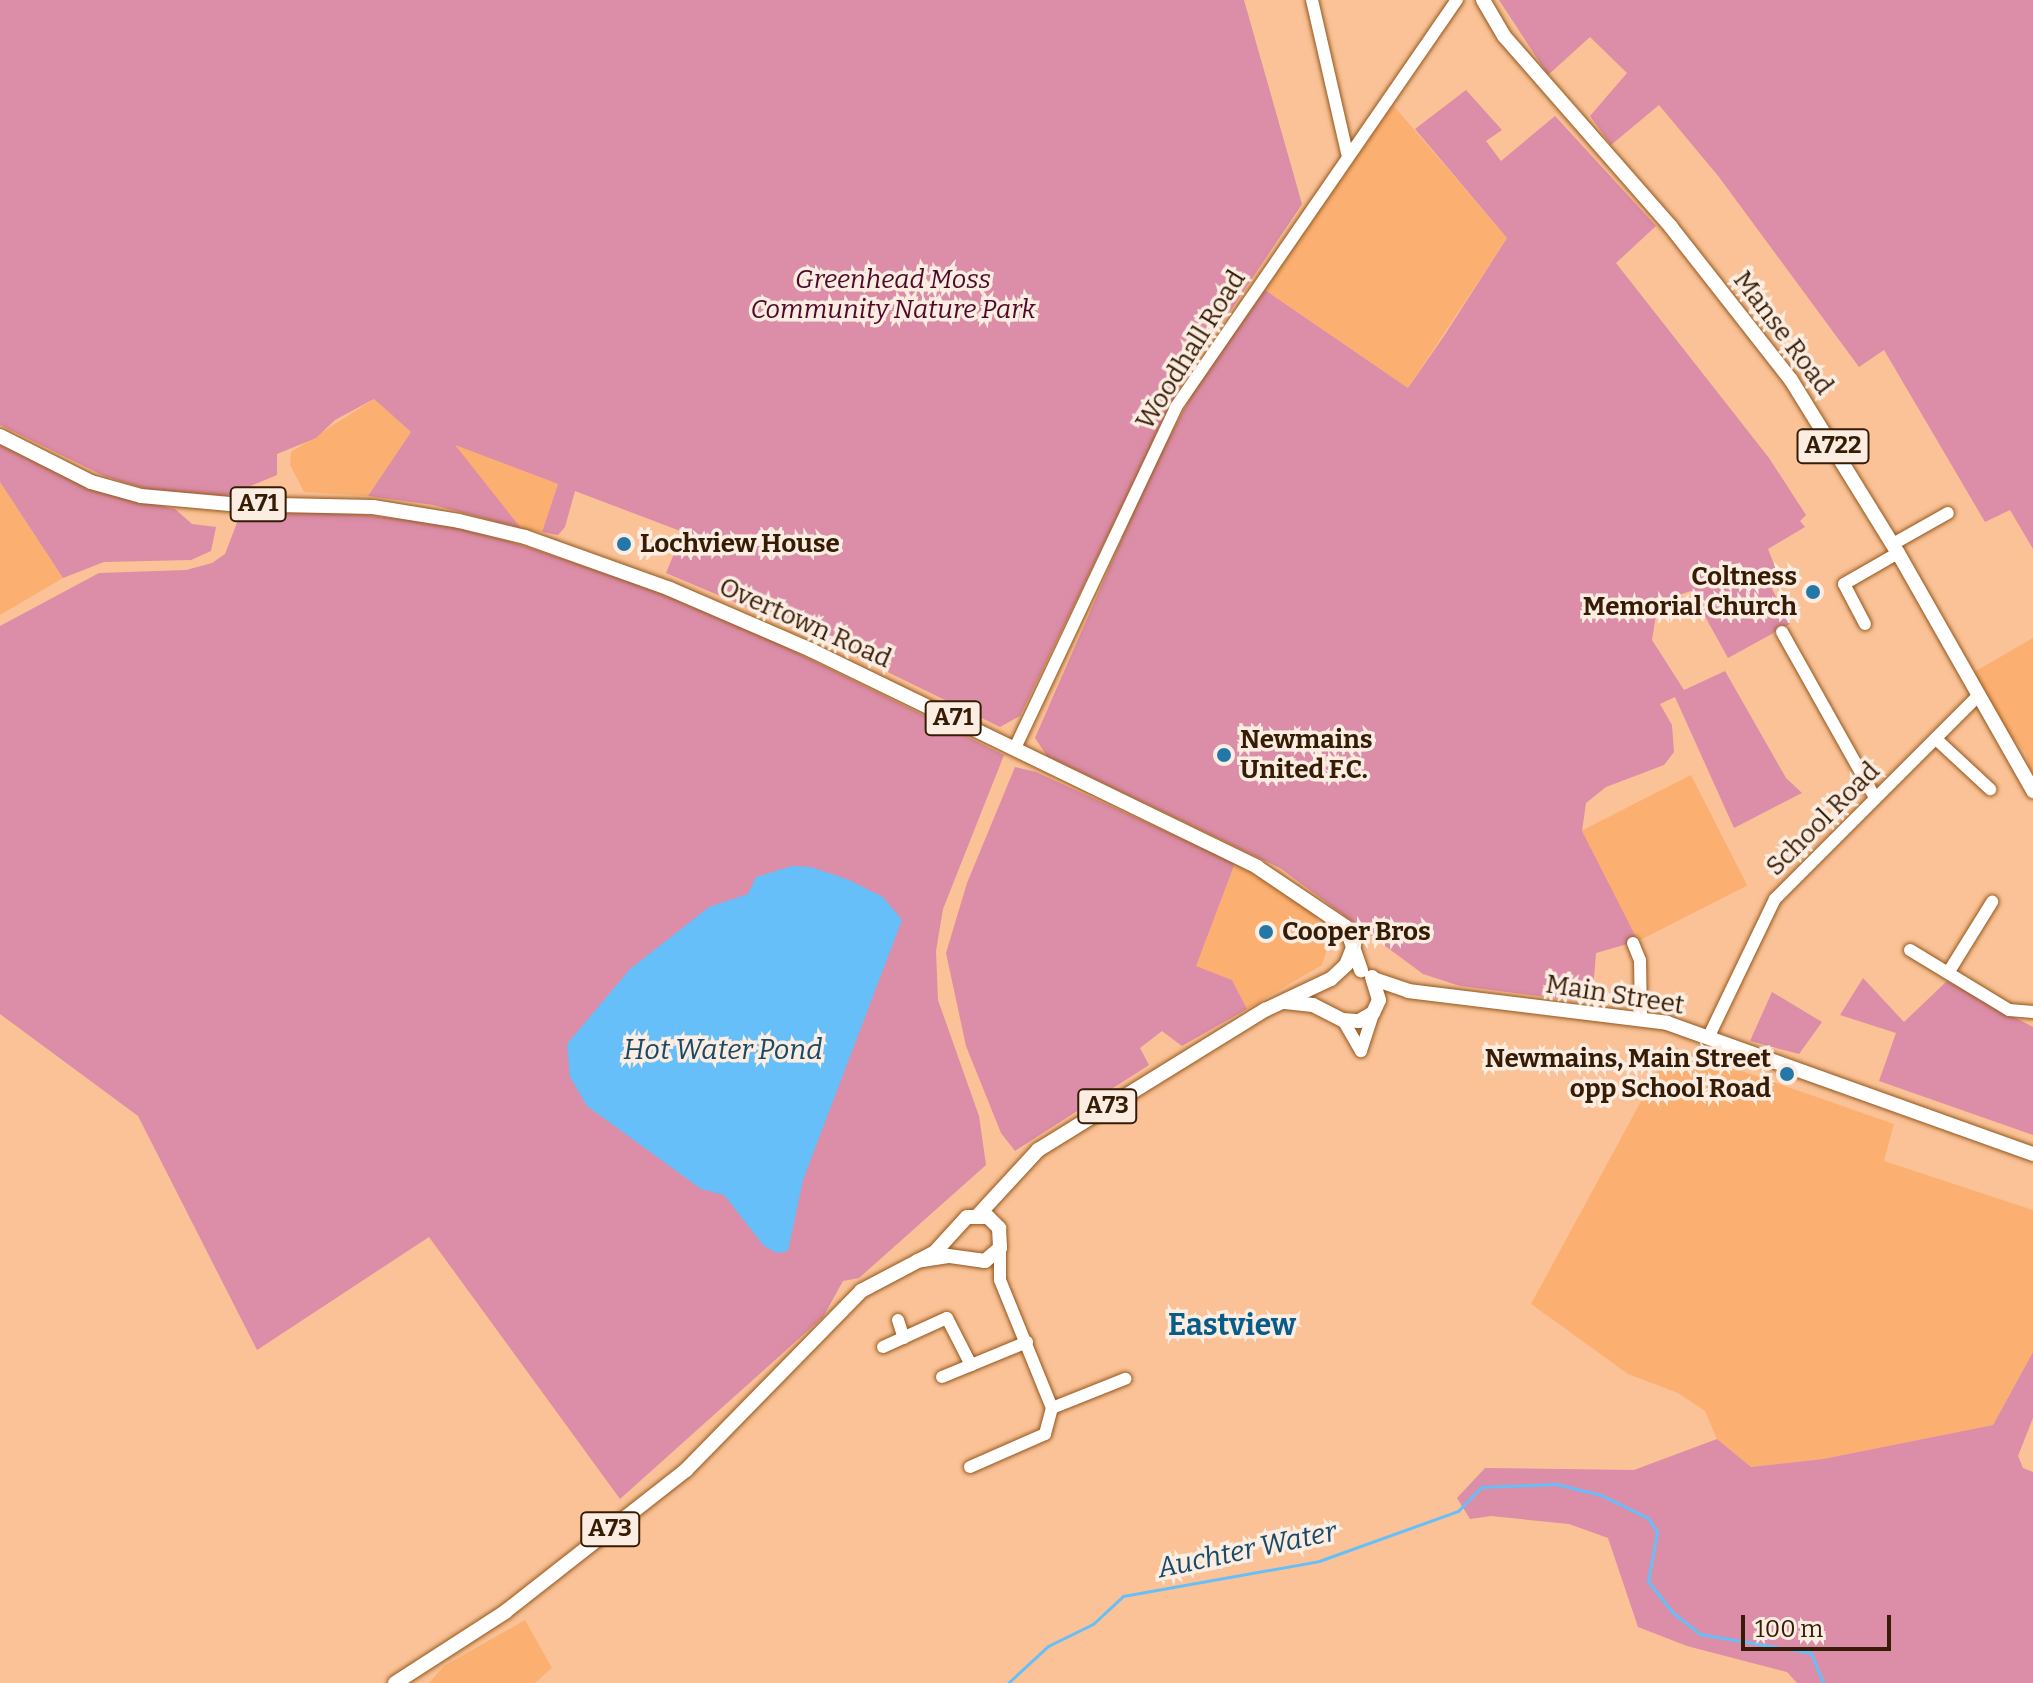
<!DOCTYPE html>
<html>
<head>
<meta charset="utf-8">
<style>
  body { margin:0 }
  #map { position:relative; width:2033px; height:1683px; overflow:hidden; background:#fac296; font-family:Bitter,serif }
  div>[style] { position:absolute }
  .built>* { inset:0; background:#fbb072; transform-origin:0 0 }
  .green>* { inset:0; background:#dc8da7 }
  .water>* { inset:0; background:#66bff9 }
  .stream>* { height:3px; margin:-1.5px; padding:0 1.5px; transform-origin:1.5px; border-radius:1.5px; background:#66bff9 }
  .roads { filter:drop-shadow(0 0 2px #94561b) drop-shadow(0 0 2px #94561b) }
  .minor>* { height:12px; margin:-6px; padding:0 6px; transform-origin:6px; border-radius:6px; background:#fff }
  .major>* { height:14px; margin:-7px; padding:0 7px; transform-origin:7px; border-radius:7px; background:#fff }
  .dots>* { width:22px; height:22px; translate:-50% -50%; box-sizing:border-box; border:4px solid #fbede2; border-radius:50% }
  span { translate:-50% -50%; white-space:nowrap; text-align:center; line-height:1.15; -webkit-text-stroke:7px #fbede2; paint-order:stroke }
  .shield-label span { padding:2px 6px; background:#fbede2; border:2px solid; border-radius:6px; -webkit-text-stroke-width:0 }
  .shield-label { font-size:24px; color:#361c05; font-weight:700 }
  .park-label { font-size:26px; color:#51072a; font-style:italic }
  .street-label { font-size:26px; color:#361c05 }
  .poi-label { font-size:26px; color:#361c05; font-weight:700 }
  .left { translate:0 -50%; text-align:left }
  .right { translate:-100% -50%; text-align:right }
  .water-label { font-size:28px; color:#184966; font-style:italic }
  .quarter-label { font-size:30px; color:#085d88; font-weight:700 }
  .scale { position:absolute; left:1741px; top:1615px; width:150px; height:36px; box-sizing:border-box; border:4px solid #361c05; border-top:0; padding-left:10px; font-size:24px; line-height:28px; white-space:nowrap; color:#361c05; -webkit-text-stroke:6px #fbede2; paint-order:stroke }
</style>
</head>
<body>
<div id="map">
  <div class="built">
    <div style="clip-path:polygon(1393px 105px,1507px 238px,1408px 388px,1265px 290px)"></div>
    <div style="clip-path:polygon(374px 399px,411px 432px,368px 496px,304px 492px,290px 465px,291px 452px)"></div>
    <div style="clip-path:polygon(453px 444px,558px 484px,542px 532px,521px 528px)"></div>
    <div style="clip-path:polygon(0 482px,63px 578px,0 615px)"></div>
    <div style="clip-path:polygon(2033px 638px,2033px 778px,2025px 752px,1996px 718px,1974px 672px)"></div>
    <div style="left:1691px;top:775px;width:124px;height:123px;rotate:63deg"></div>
    <div style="clip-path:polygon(1235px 863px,1312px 912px,1330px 939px,1322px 965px,1247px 1009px,1232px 980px,1195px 966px)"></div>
    <div style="clip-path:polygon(1671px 1046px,1894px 1124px,1884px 1161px,2033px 1210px,2033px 1352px,1993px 1425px,1823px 1459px,1751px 1467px,1717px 1439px,1705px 1411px,1678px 1393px,1628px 1374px,1531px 1304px)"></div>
    <div style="clip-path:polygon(525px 1620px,552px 1668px,535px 1683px,429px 1683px,444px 1666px)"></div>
  </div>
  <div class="green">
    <div style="clip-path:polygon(0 0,1244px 0,1302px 204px,1182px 383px,1020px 716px,1000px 727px,810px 634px,666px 573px,683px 532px,575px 491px,565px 527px,558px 535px,542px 532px,558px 484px,455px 445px,521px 528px,433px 505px,368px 496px,411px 432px,374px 399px,335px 420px,316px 438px,277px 454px,277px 475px,226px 496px,146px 489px,104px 476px,0 425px)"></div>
    <div style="clip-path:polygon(1499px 0,2033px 0,2033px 549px,2010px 510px,1985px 522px,1884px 350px,1859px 367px,1719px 177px,1659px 105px,1611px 145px,1590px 116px,1627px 73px,1590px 37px,1548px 75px)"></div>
    <div style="clip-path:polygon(1466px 90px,1502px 130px,1486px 141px,1501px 161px,1555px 116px,1656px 226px,1616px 263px,1769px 458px,1806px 515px,1800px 521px,1805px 527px,1768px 549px,1781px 582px,1772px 589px,1790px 624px,1728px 658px,1691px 591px,1658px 602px,1652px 640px,1684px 690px,1725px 671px,1786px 778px,1802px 793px,1734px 828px,1675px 697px,1660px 704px,1672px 725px,1674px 752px,1664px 765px,1606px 787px,1586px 803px,1582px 831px,1638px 941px,1596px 953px,1592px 1003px,1460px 986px,1423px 974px,1280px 868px,1047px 756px,1035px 738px,1151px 472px,1196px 387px,1265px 290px,1408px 388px,1444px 336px,1507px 238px,1415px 129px)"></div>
    <div style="clip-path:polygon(0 445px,91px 490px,175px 509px,192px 524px,216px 527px,211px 551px,191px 560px,104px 562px,63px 578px,0 482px)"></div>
    <div style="clip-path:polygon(334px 511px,440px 524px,512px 542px,641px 585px,773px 641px,1004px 755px,943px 909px,936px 951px,938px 1000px,979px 1116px,986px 1165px,859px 1278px,843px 1281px,823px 1317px,620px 1499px,429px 1237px,257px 1350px,138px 1116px,0 1014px,0 626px,99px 573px,186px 570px,212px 563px,225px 554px,240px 515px)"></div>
    <div style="clip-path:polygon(1015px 767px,1036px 772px,1235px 863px,1196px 966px,1232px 980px,1247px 1009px,1182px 1046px,1162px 1031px,1140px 1048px,1149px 1065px,1015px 1151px,1001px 1133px,966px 1046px,946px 953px,967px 883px)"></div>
    <div style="clip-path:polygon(1863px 978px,1904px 1022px,1947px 981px,2033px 1027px,2033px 1135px,1879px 1081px,1896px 1033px,1840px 1015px)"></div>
    <div style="clip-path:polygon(1772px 992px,1822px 1022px,1799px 1054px,1750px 1041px)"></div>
    <div style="clip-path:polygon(2033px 1352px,2033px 1418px,2018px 1456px,2023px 1468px,2033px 1472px,2033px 1683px,1797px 1683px,1787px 1672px,1687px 1646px,1638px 1627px,1608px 1538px,1569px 1524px,1491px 1516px,1470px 1519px,1457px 1498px,1485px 1468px,1634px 1470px,1717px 1439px,1751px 1467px,1823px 1459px,1993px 1425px)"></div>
  </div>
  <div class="water">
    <div style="clip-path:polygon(792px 866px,811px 867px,849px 880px,883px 897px,902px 920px,803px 1180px,788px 1251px,777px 1253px,764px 1246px,724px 1195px,701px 1189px,587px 1106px,570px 1077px,567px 1044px,630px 969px,709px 907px,748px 894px,756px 877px)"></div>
  </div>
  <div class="stream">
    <div style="left:1008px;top:1683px;width:54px;rotate:-42.8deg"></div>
    <div style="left:1048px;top:1646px;width:50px;rotate:-26.1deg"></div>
    <div style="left:1093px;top:1624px;width:41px;rotate:-43deg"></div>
    <div style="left:1123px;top:1596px;width:199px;rotate:-10.1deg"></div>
    <div style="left:1319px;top:1561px;width:148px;rotate:-19.8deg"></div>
    <div style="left:1458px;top:1511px;width:33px;rotate:-46deg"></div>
    <div style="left:1481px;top:1487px;width:75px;rotate:-2.3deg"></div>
    <div style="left:1556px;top:1484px;width:46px;rotate:13.7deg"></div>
    <div style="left:1601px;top:1495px;width:52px;rotate:26.1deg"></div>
    <div style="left:1648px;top:1518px;width:17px;rotate:57deg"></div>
    <div style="left:1657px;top:1532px;width:50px;rotate:100.4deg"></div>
    <div style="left:1648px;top:1581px;width:39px;rotate:52deg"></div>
    <div style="left:1672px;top:1612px;width:36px;rotate:38deg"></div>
    <div style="left:1700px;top:1634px;width:113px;rotate:9.7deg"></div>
    <div style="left:1811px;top:1653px;width:32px;rotate:68deg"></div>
  </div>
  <div class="roads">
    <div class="minor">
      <div style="left:1312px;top:0;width:157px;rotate:77.1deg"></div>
      <div style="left:1893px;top:544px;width:63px;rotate:-29.4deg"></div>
      <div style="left:1865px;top:624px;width:45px;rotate:-117.7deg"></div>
      <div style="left:1844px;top:584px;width:62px;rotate:-29.9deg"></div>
      <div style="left:1782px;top:632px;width:190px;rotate:60.7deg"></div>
      <div style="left:1936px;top:739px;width:74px;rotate:42.8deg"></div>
      <div style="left:1015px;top:748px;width:377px;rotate:-64.7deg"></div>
      <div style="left:1176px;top:407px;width:495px;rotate:-55.4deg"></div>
      <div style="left:1633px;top:943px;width:18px;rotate:68deg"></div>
      <div style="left:1640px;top:960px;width:58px;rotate:89deg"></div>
      <div style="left:1910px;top:950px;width:116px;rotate:31.2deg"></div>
      <div style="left:2009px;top:1010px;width:24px;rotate:5deg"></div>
      <div style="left:1948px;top:973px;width:84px;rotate:-58.2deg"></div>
      <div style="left:1343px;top:1020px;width:36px;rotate:60deg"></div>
      <div style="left:1708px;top:1038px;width:154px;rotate:-64.3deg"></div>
      <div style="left:1775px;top:899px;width:287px;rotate:-45deg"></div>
      <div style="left:1361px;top:1051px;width:40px;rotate:-72deg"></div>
      <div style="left:898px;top:1320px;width:19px;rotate:72deg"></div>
      <div style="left:883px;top:1347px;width:70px;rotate:-24.4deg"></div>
      <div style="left:947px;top:1318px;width:53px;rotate:62.9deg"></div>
      <div style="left:942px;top:1377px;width:92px;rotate:-22.4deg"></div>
      <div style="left:1052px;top:1408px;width:79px;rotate:-21.7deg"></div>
      <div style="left:970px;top:1467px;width:82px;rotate:-23.7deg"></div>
      <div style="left:1045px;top:1434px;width:27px;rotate:-75deg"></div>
      <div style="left:1052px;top:1408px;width:138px;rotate:-112.1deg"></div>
      <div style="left:1000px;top:1280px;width:32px;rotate:-90deg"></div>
    </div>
    <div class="major">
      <div style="left:1483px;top:0;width:42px;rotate:59.7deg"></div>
      <div style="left:1504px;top:36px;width:254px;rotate:48.8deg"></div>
      <div style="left:1671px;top:227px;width:194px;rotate:51.9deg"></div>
      <div style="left:1791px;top:380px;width:203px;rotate:58.3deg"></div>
      <div style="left:1898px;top:553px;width:274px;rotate:60.4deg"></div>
      <div style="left:0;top:436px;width:102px;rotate:26.8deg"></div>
      <div style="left:91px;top:482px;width:52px;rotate:15.6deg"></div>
      <div style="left:141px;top:496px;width:89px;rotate:5.1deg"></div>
      <div style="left:230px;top:504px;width:143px;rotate:1.2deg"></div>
      <div style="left:373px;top:507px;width:87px;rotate:9.2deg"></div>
      <div style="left:459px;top:521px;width:68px;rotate:13.6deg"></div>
      <div style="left:525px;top:537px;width:154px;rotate:19.7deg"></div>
      <div style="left:670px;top:589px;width:154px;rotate:23.4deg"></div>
      <div style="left:811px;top:650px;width:496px;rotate:25.9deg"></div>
      <div style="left:1257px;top:867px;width:107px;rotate:34deg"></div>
      <div style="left:1346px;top:927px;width:46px;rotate:70.8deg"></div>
      <div style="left:1374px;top:979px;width:36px;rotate:19deg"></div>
      <div style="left:1408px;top:991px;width:261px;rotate:7deg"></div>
      <div style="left:1667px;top:1023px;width:389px;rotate:19.7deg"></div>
      <div style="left:1285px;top:1002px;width:28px;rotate:6deg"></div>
      <div style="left:1313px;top:1005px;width:34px;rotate:27deg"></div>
      <div style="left:1343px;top:1020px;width:16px;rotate:4deg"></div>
      <div style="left:1359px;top:1021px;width:16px;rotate:-30deg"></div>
      <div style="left:1373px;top:1013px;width:14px;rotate:-65deg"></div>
      <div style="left:1379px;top:1000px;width:24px;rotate:-107deg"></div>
      <div style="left:979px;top:1214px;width:87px;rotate:-47.3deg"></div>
      <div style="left:1038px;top:1150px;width:267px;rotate:-31.7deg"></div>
      <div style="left:1265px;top:1010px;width:73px;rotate:-25.2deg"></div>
      <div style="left:1331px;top:979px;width:21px;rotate:-43deg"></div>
      <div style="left:1346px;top:965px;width:22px;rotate:-68deg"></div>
      <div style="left:395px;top:1683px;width:131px;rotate:-32.8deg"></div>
      <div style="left:505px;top:1612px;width:230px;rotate:-38.1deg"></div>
      <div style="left:686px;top:1470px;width:250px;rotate:-45.6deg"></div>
      <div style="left:861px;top:1291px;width:84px;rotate:-27.8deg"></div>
      <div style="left:935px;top:1252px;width:47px;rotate:-47.6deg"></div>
      <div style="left:967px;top:1217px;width:21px"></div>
      <div style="left:988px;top:1217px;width:16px;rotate:45deg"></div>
      <div style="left:999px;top:1228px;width:20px;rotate:87deg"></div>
      <div style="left:1000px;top:1248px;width:20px;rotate:139deg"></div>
      <div style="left:985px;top:1261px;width:37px;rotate:-172deg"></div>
      <div style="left:948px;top:1256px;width:31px;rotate:171deg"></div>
    </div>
  </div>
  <div class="dots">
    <div style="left:624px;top:544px;background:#2478a8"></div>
    <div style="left:1813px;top:592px;background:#2478a8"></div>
    <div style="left:1224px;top:755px;background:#2478a8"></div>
    <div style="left:1266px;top:932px;background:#2478a8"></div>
    <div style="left:1787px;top:1074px;background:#2478a8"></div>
  </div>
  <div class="shield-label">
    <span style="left:1833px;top:446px">A722</span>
    <span style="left:258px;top:504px">A71</span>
    <span style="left:953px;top:718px">A71</span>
    <span style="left:1107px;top:1106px">A73</span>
    <span style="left:610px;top:1529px">A73</span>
  </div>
  <div class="park-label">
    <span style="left:893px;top:295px">Greenhead Moss<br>Community Nature Park</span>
  </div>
  <div class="street-label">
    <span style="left:1783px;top:333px;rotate:53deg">Manse Road</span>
    <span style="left:1191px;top:350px;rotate:-58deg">Woodhall Road</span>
    <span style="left:805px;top:623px;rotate:24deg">Overtown Road</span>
    <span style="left:1823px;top:819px;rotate:-45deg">School Road</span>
    <span style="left:1615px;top:995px;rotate:9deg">Main Street</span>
  </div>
  <div class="poi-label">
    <span class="left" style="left:640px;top:544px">Lochview House</span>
    <span class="right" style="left:1797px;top:592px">Coltness<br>Memorial Church</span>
    <span class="left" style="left:1240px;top:755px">Newmains<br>United F.C.</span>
    <span class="left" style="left:1282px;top:932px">Cooper Bros</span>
    <span class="right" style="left:1771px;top:1074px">Newmains, Main Street<br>opp School Road</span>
  </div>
  <div class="water-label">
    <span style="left:723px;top:1050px">Hot Water Pond</span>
    <span style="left:1247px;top:1550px;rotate:-12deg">Auchter Water</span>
  </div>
  <div class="quarter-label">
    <span style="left:1232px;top:1325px">Eastview</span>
  </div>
  <div class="scale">100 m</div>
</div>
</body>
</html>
